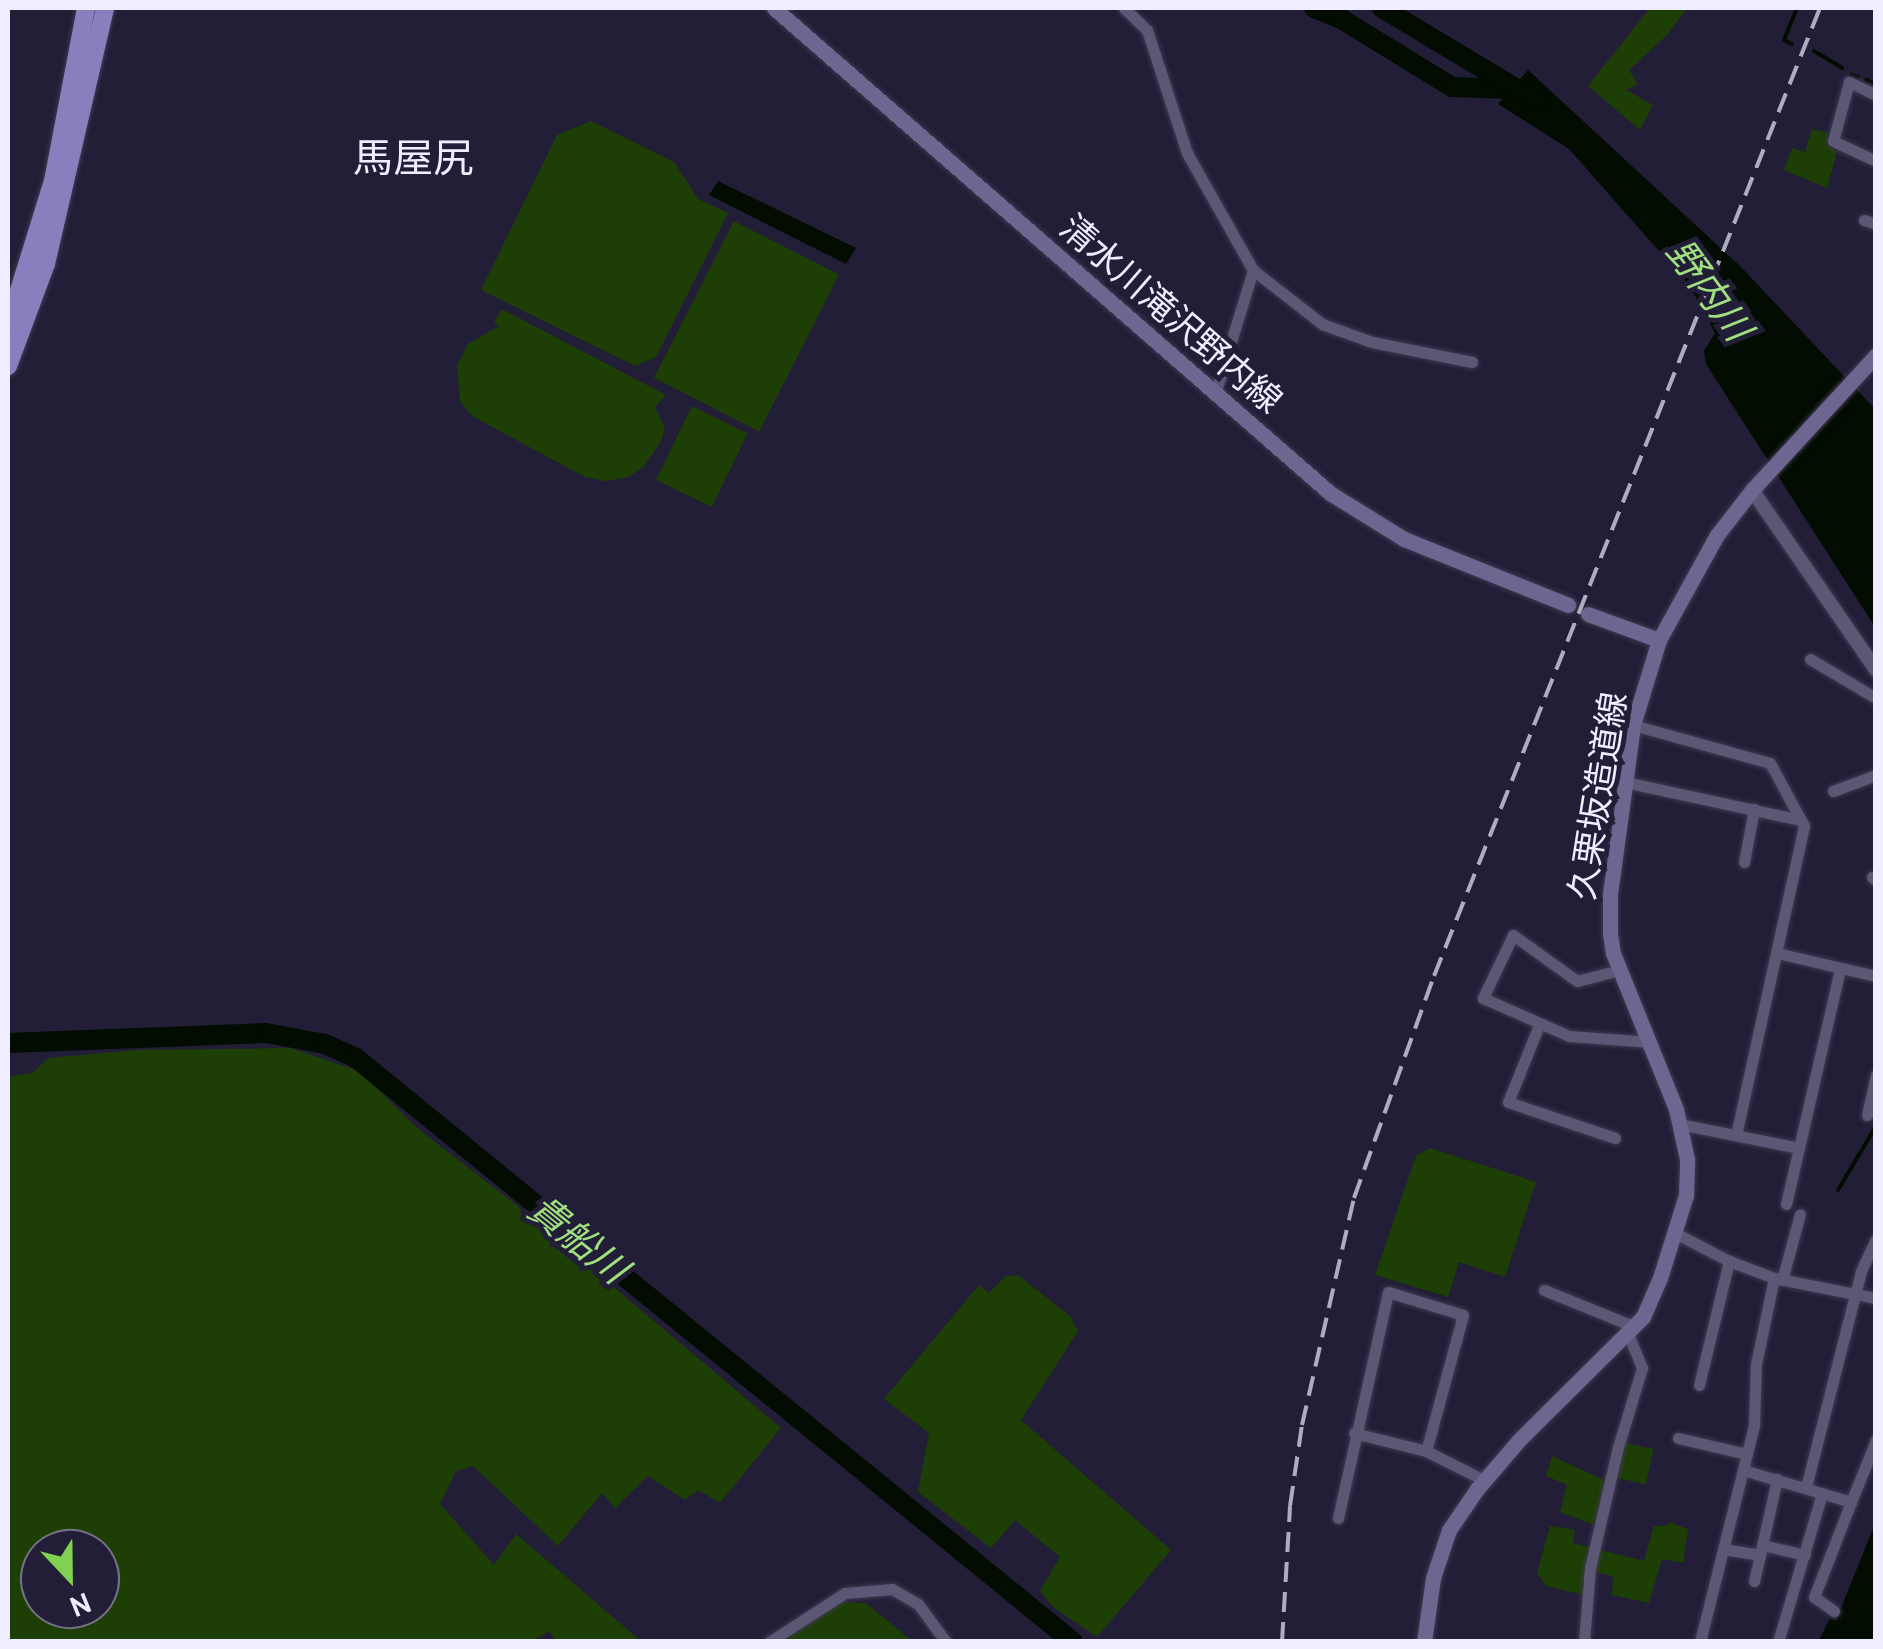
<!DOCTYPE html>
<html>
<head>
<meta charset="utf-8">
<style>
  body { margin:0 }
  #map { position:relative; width:1883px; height:1649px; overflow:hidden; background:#221e37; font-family:Cabin,"Noto Sans JP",sans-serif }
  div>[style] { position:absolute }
  .green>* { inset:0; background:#1d3e04; transform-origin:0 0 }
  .water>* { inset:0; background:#020c00 }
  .stream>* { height:4px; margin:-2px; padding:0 2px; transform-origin:2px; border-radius:2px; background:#020c00 }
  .river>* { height:20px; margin:-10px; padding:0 10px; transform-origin:10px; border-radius:10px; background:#020c00 }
  .roads { filter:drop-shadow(0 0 2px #3e3a50) drop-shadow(0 0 2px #3e3a50) }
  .minor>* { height:11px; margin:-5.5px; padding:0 5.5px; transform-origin:5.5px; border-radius:5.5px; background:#5b5774 }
  .tertiary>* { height:14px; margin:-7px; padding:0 7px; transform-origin:7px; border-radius:7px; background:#5b5774 }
  .secondary>* { height:15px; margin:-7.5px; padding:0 7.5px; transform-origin:7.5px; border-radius:7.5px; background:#6c6690 }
  .trunk>* { height:18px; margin:-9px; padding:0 9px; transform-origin:9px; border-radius:9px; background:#8a7fbe }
  .rail>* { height:4px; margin-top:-2px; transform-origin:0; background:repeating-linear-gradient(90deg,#aeacc0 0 20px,transparent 0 30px) }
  span { translate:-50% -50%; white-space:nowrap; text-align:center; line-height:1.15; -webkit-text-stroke:10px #221e37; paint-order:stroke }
  .street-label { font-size:35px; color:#efedff }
  .water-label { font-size:38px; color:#a0e07f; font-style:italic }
  .quarter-label { font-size:40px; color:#efedff }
  .frame { position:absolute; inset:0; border:10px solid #efedff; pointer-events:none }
  .north { position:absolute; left:20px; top:1529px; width:100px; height:100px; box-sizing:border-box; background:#221e37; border:2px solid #747187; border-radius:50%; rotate:158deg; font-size:28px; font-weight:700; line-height:40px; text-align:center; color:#efedff }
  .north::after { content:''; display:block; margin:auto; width:35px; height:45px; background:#80d051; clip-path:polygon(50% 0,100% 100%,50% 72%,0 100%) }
</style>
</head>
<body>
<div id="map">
  <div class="green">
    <div style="clip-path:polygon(1650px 8px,1687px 8px,1667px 35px,1629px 70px,1638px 84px,1626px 90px,1653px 105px,1640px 130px,1588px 86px)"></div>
    <div style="clip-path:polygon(591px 121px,674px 162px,698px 199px,728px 213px,656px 357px,635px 366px,481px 290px,557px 135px)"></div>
    <div style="clip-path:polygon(1812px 129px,1828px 133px,1826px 145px,1837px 151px,1827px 188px,1784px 170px,1792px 148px,1805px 152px)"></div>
    <div style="left:734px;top:221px;width:118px;height:176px;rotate:27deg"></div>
    <div style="clip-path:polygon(502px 309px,666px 395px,655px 407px,665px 428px,661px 441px,644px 466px,629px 477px,605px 481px,585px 477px,472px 416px,460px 402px,457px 365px,468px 344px,499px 326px,494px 322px)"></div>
    <div style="left:692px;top:406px;width:62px;height:82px;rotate:26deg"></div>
    <div style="clip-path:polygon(evenodd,290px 1048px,359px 1071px,417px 1128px,514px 1203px,781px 1428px,720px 1503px,698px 1490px,685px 1500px,648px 1476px,615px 1508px,602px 1493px,558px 1546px,473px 1466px,456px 1471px,440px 1504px,494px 1565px,516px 1534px,641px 1641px,555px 1641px,550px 1631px,531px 1642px,8px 1641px,8px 1077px,32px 1073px,49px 1058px,137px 1050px,290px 1048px,40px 1549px,100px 1549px,100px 1609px,40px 1609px,40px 1549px)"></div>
    <div style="clip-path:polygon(1430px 1148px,1536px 1182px,1505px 1277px,1459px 1262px,1448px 1297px,1375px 1275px,1416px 1156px)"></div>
    <div style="clip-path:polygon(1018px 1275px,1070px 1316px,1078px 1331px,1021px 1420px,1171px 1550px,1097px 1637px,1053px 1607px,1040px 1591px,1060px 1557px,1015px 1520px,991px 1548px,918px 1492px,929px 1433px,884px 1399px,979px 1285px,989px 1293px,1006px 1276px)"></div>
    <div style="left:1625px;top:1443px;width:29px;height:36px;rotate:12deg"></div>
    <div style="clip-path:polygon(1552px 1456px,1606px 1481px,1594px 1525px,1560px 1512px,1567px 1485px,1546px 1476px)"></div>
    <div style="clip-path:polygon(1668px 1522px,1688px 1529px,1683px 1563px,1662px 1559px,1649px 1603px,1612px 1595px,1613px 1576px,1587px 1571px,1584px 1595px,1546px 1586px,1537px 1573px,1550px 1526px,1575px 1530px,1573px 1543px,1644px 1561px,1654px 1526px,1668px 1526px)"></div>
    <div style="clip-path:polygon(842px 1602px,866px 1603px,912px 1641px,773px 1642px)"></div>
  </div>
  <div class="water">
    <div style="clip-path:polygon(1528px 70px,1740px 266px,1875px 409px,1875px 627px,1706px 364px,1704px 351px,1715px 333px,1689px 285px,1569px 149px,1498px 104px)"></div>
    <div style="clip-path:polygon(718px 181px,856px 248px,846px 264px,709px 195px)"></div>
    <div style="clip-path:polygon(1875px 1524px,1875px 1641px,1818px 1642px,1830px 1618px,1836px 1620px)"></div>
  </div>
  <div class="stream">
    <div style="left:1792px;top:44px;width:9px;rotate:-153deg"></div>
    <div style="left:1784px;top:40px;width:35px;rotate:-68deg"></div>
    <div style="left:1814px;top:51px;width:33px;rotate:31deg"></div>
    <div style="left:1851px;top:75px;width:7px;rotate:16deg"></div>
    <div style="left:1866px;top:80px;width:11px;rotate:22deg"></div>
    <div style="left:1838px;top:1190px;width:74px;rotate:-59.3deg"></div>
  </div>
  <div class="river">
    <div style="left:1314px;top:8px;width:31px;rotate:22deg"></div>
    <div style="left:1343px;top:20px;width:128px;rotate:31.6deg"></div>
    <div style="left:1452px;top:87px;width:58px;rotate:2deg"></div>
    <div style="left:1382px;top:8px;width:181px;rotate:31deg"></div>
    <div style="left:8px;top:1043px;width:258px;rotate:-2.2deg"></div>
    <div style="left:266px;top:1033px;width:60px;rotate:10.6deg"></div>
    <div style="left:325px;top:1044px;width:34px;rotate:24deg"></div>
    <div style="left:356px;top:1058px;width:925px;rotate:39.16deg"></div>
  </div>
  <div class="roads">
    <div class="minor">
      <div style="left:1124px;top:8px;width:32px;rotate:44deg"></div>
      <div style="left:1147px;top:30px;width:129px;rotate:72deg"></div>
      <div style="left:1187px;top:153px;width:134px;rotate:60.6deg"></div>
      <div style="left:1253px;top:270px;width:88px;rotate:38deg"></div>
      <div style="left:1322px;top:324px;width:53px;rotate:19.8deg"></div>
      <div style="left:1372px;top:342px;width:102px;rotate:11.3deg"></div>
      <div style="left:1876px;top:95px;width:30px;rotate:-154deg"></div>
      <div style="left:1849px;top:82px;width:61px;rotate:105.2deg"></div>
      <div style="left:1833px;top:141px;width:47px;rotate:24.9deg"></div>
      <div style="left:1864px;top:220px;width:13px;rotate:18deg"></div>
      <div style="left:1216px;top:391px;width:127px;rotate:-73deg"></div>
      <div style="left:1810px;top:659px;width:77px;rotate:30.6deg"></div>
      <div style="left:1633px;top:725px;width:142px;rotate:15.5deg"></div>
      <div style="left:1770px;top:763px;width:72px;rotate:61.6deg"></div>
      <div style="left:1804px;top:826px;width:315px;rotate:102.4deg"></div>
      <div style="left:1625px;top:782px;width:180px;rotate:12.2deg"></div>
      <div style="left:1833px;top:791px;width:46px;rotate:-20.4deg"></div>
      <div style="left:1744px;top:862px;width:54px;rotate:-79.3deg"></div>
      <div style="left:1872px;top:877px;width:5px;rotate:37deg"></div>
      <div style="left:1777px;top:953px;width:102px;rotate:13.1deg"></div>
      <div style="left:1620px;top:970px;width:44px;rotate:165.7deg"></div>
      <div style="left:1577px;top:981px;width:79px;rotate:-144.3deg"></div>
      <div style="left:1513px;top:935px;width:70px;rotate:115.5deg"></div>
      <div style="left:1483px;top:998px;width:94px;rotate:23.8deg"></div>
      <div style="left:1569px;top:1036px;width:82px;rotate:4.2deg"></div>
      <div style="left:1539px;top:1025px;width:83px;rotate:111.9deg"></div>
      <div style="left:1508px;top:1102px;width:113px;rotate:18.6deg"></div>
      <div style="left:1867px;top:1115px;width:41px;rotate:-77.3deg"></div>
      <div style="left:1679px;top:1124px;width:122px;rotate:11.3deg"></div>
      <div style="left:1799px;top:1148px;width:184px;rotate:-77.1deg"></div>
      <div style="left:1786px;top:1204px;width:57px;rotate:-76.9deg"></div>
      <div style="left:1675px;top:1233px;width:61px;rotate:27.4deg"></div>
      <div style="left:1729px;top:1261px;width:48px;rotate:20.7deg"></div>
      <div style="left:1774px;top:1278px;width:104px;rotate:11.1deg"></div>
      <div style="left:1782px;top:1280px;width:68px;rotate:-74.7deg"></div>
      <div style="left:1544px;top:1290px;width:98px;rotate:22.1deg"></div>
      <div style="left:1699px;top:1385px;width:128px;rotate:-76.4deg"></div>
      <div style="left:1354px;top:1433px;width:74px;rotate:14deg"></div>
      <div style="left:1426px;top:1451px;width:65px;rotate:26.6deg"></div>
      <div style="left:1678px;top:1438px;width:71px;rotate:13.1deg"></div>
      <div style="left:1743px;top:1470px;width:113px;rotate:16.5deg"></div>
      <div style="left:1851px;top:1502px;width:67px;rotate:-68deg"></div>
      <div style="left:1806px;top:1487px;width:223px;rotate:-75.7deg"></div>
      <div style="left:1861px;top:1271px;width:35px;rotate:-65deg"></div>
      <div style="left:1338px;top:1518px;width:231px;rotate:-77.5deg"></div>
      <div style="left:1388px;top:1292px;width:78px;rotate:17deg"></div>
      <div style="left:1463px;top:1315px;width:141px;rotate:105.2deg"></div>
      <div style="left:1762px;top:1545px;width:44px;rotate:13.1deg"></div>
      <div style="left:1723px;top:1549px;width:37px;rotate:9deg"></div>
      <div style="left:1760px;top:1555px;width:78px;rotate:-77.4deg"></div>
      <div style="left:1754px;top:1581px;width:27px;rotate:-77deg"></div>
      <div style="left:1834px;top:1611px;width:24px;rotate:-145deg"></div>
      <div style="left:1814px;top:1597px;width:102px;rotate:-68.7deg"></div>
      <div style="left:769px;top:1642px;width:90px;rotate:-32.8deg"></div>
      <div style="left:845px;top:1593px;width:47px;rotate:-4.9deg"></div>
      <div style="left:892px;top:1589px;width:30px;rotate:30deg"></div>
      <div style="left:918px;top:1604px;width:47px;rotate:53.6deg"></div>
      <div style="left:1584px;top:1642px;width:74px;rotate:-85.4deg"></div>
      <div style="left:1590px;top:1568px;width:124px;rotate:-77deg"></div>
      <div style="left:1618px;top:1447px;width:83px;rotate:-73.1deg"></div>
      <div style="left:1642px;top:1368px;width:37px;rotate:-112deg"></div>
      <div style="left:1700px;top:1642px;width:223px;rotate:-76deg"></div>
      <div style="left:1754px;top:1426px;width:62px;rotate:-88.2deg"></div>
      <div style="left:1756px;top:1364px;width:88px;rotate:-78.2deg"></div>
      <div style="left:1778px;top:1642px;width:155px;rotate:-73.5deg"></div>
    </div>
    <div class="tertiary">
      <div style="left:1752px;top:490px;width:219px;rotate:55.4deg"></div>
    </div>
    <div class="secondary">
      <div style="left:774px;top:8px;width:738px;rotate:41.1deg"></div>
      <div style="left:1330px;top:493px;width:87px;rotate:31.9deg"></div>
      <div style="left:1404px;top:539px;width:177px;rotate:21.9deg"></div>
      <div style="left:1588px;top:614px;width:76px;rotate:20.1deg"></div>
      <div style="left:1424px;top:1642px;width:65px;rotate:-82deg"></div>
      <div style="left:1433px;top:1578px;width:51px;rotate:-71.6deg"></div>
      <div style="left:1449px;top:1530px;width:50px;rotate:-55.7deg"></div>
      <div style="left:1477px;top:1489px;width:66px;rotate:-49.3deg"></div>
      <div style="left:1520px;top:1439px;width:173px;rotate:-44.8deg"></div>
      <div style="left:1643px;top:1317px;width:43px;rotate:-66.4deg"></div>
      <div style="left:1660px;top:1278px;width:87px;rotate:-72.6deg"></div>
      <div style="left:1686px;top:1195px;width:36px;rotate:-88deg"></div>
      <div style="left:1687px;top:1159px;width:51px;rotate:-102.4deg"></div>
      <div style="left:1676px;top:1109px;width:168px;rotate:-112deg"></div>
      <div style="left:1613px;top:953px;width:20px;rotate:-99deg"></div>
      <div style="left:1610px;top:933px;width:39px;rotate:-90deg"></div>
      <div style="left:1610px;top:894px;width:171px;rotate:-82.2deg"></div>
      <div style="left:1633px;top:725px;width:89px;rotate:-73deg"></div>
      <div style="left:1659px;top:640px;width:120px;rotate:-61.1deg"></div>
      <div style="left:1717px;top:535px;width:57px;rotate:-52.1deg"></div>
      <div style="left:1752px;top:490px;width:183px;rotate:-47.4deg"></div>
    </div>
    <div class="trunk">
      <div style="left:8px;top:326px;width:152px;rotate:-72.8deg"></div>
      <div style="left:53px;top:181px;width:176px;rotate:-79.2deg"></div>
      <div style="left:8px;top:366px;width:109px;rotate:-69.6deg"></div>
      <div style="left:46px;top:264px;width:263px;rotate:-77deg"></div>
    </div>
  </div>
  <div class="rail">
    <div style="left:1282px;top:1642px;width:136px;rotate:-86.6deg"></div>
    <div style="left:1290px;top:1506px;width:82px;rotate:-81.6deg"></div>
    <div style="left:1302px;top:1425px;width:233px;rotate:-77.1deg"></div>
    <div style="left:1354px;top:1198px;width:236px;rotate:-70.2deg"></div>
    <div style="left:1434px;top:976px;width:1042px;rotate:-68.26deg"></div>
  </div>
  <div class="street-label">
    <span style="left:1171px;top:314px;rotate:41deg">清水川滝沢野内線</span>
    <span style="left:1598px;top:796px;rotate:-81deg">久栗坂造道線</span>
  </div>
  <div class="water-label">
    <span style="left:1709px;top:290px;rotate:54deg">野内川</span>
    <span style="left:578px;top:1239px;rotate:39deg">貴船川</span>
  </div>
  <div class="quarter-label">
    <span style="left:413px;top:158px">馬屋尻</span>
  </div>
  <div class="frame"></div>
  <div class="north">N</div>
</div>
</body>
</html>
